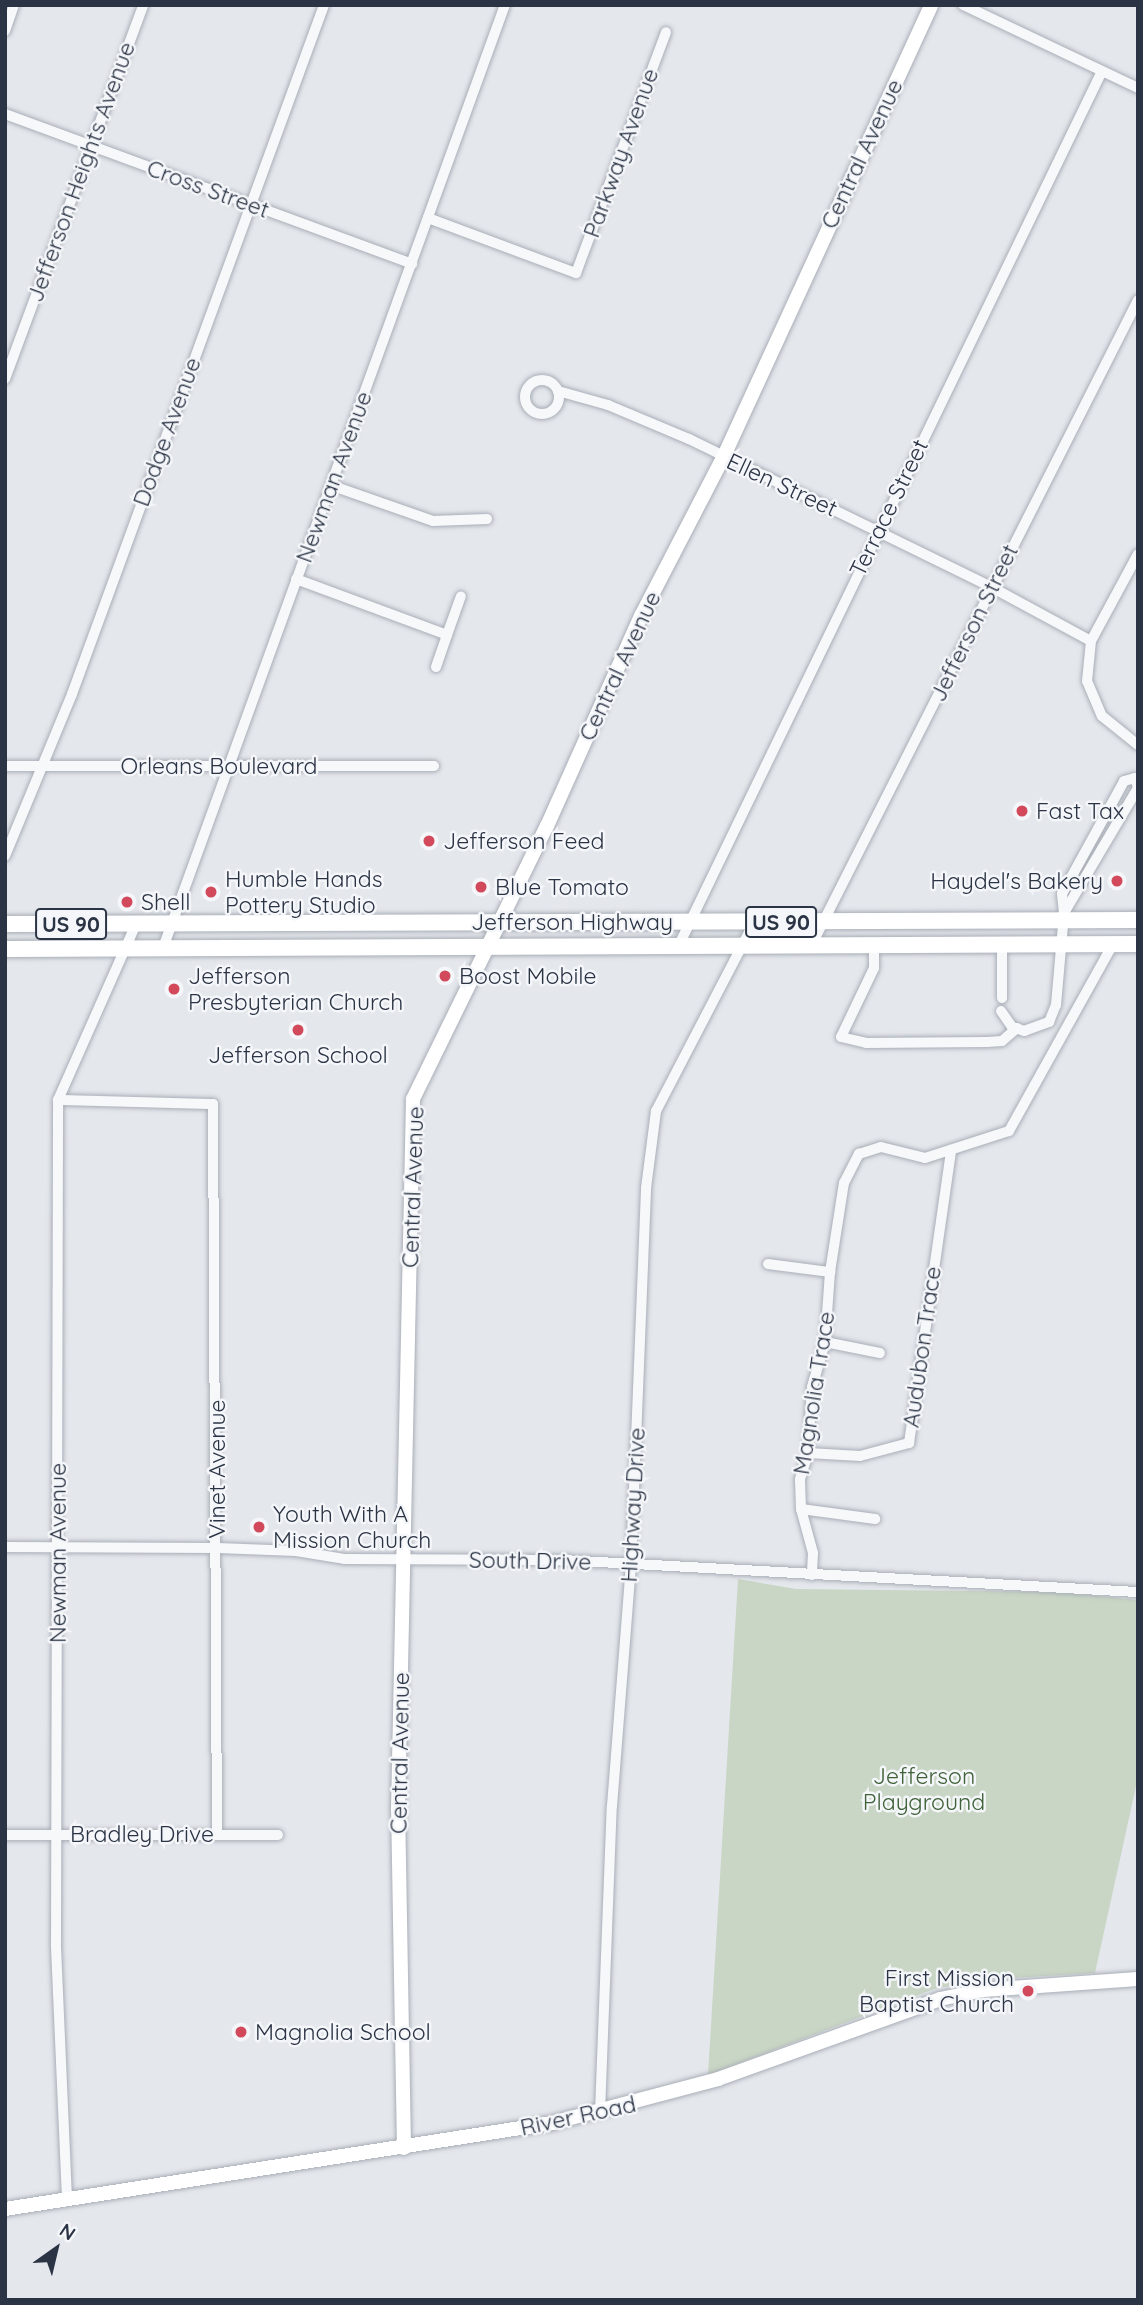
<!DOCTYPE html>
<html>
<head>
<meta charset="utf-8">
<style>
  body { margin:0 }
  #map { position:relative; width:1143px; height:2305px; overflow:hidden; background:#e4e7ec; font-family:Quicksand,sans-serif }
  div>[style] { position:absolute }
  .green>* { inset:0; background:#c9d6c5 }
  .roads { filter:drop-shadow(0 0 2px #a9aeb7) drop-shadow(0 0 2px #a9aeb7) }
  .street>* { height:10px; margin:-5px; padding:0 5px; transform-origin:5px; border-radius:5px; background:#f7f8fa }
  .street>.ring { margin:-5px; padding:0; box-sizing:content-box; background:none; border:10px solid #f7f8fa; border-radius:50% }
  .secondary>* { height:14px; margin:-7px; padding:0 7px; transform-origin:7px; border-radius:7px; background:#fff }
  .primary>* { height:16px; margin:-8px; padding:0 8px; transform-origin:8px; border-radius:8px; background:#fff }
  .dots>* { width:19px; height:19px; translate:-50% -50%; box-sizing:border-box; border:4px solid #f4f6f9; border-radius:50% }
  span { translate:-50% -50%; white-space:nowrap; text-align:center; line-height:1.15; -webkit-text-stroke:5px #f4f6f9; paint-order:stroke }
  .shield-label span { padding:2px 5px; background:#f4f6f9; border:2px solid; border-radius:5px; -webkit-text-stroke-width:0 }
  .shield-label { font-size:21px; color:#2b3445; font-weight:700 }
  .street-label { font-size:23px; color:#2b3445 }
  .poi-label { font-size:23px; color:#2b3445 }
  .left { translate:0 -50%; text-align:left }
  .right { translate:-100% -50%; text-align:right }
  .park-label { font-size:23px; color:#3f6138 }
  .frame { position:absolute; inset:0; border:7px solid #2b3445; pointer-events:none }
  .north { position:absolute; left:21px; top:2214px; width:70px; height:70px; -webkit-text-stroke:5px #f4f6f9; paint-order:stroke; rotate:34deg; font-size:19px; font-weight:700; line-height:28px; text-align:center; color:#2b3445 }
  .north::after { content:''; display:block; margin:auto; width:24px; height:32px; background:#2b3445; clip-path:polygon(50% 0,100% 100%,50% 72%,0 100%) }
</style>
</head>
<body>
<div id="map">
  <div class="green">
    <div style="clip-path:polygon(738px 1579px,796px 1589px,1060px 1592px,1138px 1600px,1138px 1777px,1095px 1973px,980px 1980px,934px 1989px,708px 2075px)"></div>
  </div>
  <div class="roads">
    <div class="street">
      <div style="left:963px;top:5px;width:194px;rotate:25.4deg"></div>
      <div style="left:5px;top:31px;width:28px;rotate:-71deg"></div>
      <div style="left:5px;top:114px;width:434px;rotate:20.2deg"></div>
      <div style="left:428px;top:218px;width:158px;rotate:20.4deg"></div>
      <div style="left:576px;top:273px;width:257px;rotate:-69.5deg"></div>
      <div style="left:5px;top:379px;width:399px;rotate:-69.7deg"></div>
      <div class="ring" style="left:525px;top:380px;width:24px;height:24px"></div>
      <div style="left:558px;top:391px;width:52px;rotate:15.6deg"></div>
      <div style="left:608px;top:405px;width:88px;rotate:22.8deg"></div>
      <div style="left:689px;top:439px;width:339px;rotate:26.1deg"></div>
      <div style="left:993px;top:588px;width:111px;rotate:28.4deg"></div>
      <div style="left:333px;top:486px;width:106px;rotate:19.3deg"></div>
      <div style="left:433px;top:521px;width:54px;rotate:-2.1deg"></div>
      <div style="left:1138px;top:554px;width:99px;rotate:118.4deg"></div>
      <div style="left:1091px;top:641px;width:40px;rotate:95.7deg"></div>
      <div style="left:1087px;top:681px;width:38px;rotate:67deg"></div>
      <div style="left:1102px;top:716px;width:46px;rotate:38.9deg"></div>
      <div style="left:296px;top:579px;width:161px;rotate:20.3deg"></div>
      <div style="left:447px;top:635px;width:41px;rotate:-70.3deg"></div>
      <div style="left:436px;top:667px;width:34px;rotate:-71deg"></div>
      <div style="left:5px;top:766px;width:429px"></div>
      <div style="left:5px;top:856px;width:175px;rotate:-67.5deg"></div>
      <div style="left:72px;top:694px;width:734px;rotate:-69.91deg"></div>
      <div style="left:1064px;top:913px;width:145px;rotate:-59.4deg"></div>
      <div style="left:1002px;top:945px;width:53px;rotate:90deg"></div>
      <div style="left:811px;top:946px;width:724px;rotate:-63.15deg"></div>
      <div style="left:874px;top:946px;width:22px;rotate:90deg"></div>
      <div style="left:874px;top:968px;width:76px;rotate:115.6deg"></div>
      <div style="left:841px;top:1037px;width:26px;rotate:13deg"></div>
      <div style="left:866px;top:1043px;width:121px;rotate:-0.5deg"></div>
      <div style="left:987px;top:1042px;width:15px;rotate:-4deg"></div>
      <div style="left:1002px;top:1041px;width:20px;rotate:-41deg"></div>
      <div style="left:678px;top:947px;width:973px;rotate:-64.17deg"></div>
      <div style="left:163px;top:948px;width:1003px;rotate:-70.07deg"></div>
      <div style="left:1001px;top:1011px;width:19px;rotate:55deg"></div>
      <div style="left:1012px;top:1027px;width:13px;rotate:18deg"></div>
      <div style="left:1024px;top:1031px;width:27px;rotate:-20deg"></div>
      <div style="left:1049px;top:1022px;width:18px;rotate:-68deg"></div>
      <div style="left:1056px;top:1005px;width:92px;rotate:-85deg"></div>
      <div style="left:1064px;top:913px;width:19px;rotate:-96deg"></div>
      <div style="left:1062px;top:894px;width:129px;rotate:-61.2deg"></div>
      <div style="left:1124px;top:781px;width:11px;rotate:-15deg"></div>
      <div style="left:1135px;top:778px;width:9px;rotate:72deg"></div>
      <div style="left:58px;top:1100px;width:155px;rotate:1.5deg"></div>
      <div style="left:213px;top:1104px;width:730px;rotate:89.69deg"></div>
      <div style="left:768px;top:1264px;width:63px;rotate:7.4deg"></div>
      <div style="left:830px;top:1272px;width:70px;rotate:94.1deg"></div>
      <div style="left:825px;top:1342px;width:47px;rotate:106.1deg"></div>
      <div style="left:812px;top:1387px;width:66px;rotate:93.5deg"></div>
      <div style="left:808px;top:1453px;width:28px;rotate:107deg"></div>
      <div style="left:800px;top:1480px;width:29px;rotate:88deg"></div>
      <div style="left:801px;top:1509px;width:46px;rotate:74.7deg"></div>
      <div style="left:813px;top:1553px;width:22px;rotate:93deg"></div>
      <div style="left:830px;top:1272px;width:90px;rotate:-81.1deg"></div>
      <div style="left:844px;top:1183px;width:33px;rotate:-63deg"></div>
      <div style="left:859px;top:1154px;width:23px;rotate:-18deg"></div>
      <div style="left:881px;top:1147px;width:45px;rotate:14deg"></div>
      <div style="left:925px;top:1158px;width:88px;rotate:-17.8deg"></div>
      <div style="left:1009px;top:1131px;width:214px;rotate:-60.9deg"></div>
      <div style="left:825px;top:1342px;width:56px;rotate:11.3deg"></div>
      <div style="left:808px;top:1453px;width:52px;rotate:3.3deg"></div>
      <div style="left:860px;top:1456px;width:51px;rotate:-14.9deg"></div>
      <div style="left:909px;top:1443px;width:296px;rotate:-81.8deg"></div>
      <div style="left:801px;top:1509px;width:75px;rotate:7.7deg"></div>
      <div style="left:5px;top:1547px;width:213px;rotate:0.3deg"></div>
      <div style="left:218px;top:1548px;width:78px;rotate:2.2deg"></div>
      <div style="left:296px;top:1551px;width:50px;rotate:9.3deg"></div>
      <div style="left:345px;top:1559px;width:218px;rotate:0.3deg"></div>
      <div style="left:563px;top:1560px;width:576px;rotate:3.19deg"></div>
      <div style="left:5px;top:1835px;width:273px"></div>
      <div style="left:600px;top:2112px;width:306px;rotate:-87.8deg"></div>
      <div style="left:612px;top:1806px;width:243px;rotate:-85.5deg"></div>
      <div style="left:631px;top:1564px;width:376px;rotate:-87.7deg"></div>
      <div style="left:646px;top:1188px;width:78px;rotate:-82.6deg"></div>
      <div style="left:656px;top:1111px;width:214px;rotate:-62.5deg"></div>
      <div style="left:67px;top:2199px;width:256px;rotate:-92.5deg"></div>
      <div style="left:56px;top:1943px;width:843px;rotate:-89.86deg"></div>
      <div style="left:58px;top:1100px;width:193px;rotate:-66.1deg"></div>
    </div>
    <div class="secondary">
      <div style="left:404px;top:2148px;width:338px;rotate:-91deg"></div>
      <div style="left:398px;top:1810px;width:711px;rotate:-88.79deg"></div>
      <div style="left:413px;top:1099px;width:304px;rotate:-63.9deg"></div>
      <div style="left:547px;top:826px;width:230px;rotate:-65.9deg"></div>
      <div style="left:641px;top:616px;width:178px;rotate:-62.6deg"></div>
      <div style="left:723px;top:458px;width:498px;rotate:-65.3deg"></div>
      <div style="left:5px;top:2209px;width:554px;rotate:-8.93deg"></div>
      <div style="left:552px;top:2123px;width:172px;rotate:-14.8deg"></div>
      <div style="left:718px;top:2079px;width:236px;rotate:-19.8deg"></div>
      <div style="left:940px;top:1999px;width:44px;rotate:-11.8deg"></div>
      <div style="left:983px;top:1990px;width:155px;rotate:-4.1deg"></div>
    </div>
    <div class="primary">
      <div style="left:5px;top:924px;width:1133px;rotate:-0.2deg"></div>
      <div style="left:5px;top:949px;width:1133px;rotate:-0.25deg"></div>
    </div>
  </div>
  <div class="dots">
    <div style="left:1022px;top:811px;background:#d1495b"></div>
    <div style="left:429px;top:841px;background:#d1495b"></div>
    <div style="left:1117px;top:881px;background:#d1495b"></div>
    <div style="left:481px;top:887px;background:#d1495b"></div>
    <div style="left:211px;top:892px;background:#d1495b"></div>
    <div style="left:127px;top:902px;background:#d1495b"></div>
    <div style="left:445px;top:976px;background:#d1495b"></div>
    <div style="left:174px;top:989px;background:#d1495b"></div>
    <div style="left:298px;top:1030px;background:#d1495b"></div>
    <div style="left:259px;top:1527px;background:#d1495b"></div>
    <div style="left:1028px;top:1991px;background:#d1495b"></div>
    <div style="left:241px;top:2032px;background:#d1495b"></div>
  </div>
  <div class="shield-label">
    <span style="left:781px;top:922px">US 90</span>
    <span style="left:71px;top:924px">US 90</span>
  </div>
  <div class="street-label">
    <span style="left:621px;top:153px;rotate:-70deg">Parkway Avenue</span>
    <span style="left:862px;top:154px;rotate:-65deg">Central Avenue</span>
    <span style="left:81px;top:172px;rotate:-70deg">Jefferson Heights Avenue</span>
    <span style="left:208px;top:189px;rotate:20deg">Cross Street</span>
    <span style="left:167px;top:432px;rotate:-70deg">Dodge Avenue</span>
    <span style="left:334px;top:477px;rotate:-70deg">Newman Avenue</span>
    <span style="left:782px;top:485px;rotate:25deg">Ellen Street</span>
    <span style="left:889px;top:508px;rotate:-64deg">Terrace Street</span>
    <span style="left:974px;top:623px;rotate:-64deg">Jefferson Street</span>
    <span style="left:620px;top:666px;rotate:-65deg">Central Avenue</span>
    <span style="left:219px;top:766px">Orleans Boulevard</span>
    <span style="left:572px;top:922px">Jefferson Highway</span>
    <span style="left:413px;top:1187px;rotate:-88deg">Central Avenue</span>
    <span style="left:922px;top:1347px;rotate:-82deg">Audubon Trace</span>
    <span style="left:814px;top:1393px;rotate:-81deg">Magnolia Trace</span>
    <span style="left:217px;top:1469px;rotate:-90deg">Vinet Avenue</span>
    <span style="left:633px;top:1505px;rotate:-87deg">Highway Drive</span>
    <span style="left:58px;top:1553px;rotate:-90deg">Newman Avenue</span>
    <span style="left:530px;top:1561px;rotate:1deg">South Drive</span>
    <span style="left:400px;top:1753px;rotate:-89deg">Central Avenue</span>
    <span style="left:142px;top:1834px">Bradley Drive</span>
    <span style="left:578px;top:2116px;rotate:-12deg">River Road</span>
  </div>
  <div class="poi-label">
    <span class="left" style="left:1036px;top:811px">Fast Tax</span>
    <span class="left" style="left:443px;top:841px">Jefferson Feed</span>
    <span class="left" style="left:225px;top:892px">Humble Hands<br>Pottery Studio</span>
    <span class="right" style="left:1103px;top:881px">Haydel's Bakery</span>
    <span class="left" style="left:495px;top:887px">Blue Tomato</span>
    <span class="left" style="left:141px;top:902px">Shell</span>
    <span class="left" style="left:188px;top:989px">Jefferson<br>Presbyterian Church</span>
    <span class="left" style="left:459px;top:976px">Boost Mobile</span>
    <span style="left:298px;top:1055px">Jefferson School</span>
    <span class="left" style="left:273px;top:1527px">Youth With A<br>Mission Church</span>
    <span class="right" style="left:1014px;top:1991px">First Mission<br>Baptist Church</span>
    <span class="left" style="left:255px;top:2032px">Magnolia School</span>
  </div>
  <div class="park-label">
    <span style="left:924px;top:1789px">Jefferson<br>Playground</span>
  </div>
  <div class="frame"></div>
  <div class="north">N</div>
</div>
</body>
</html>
